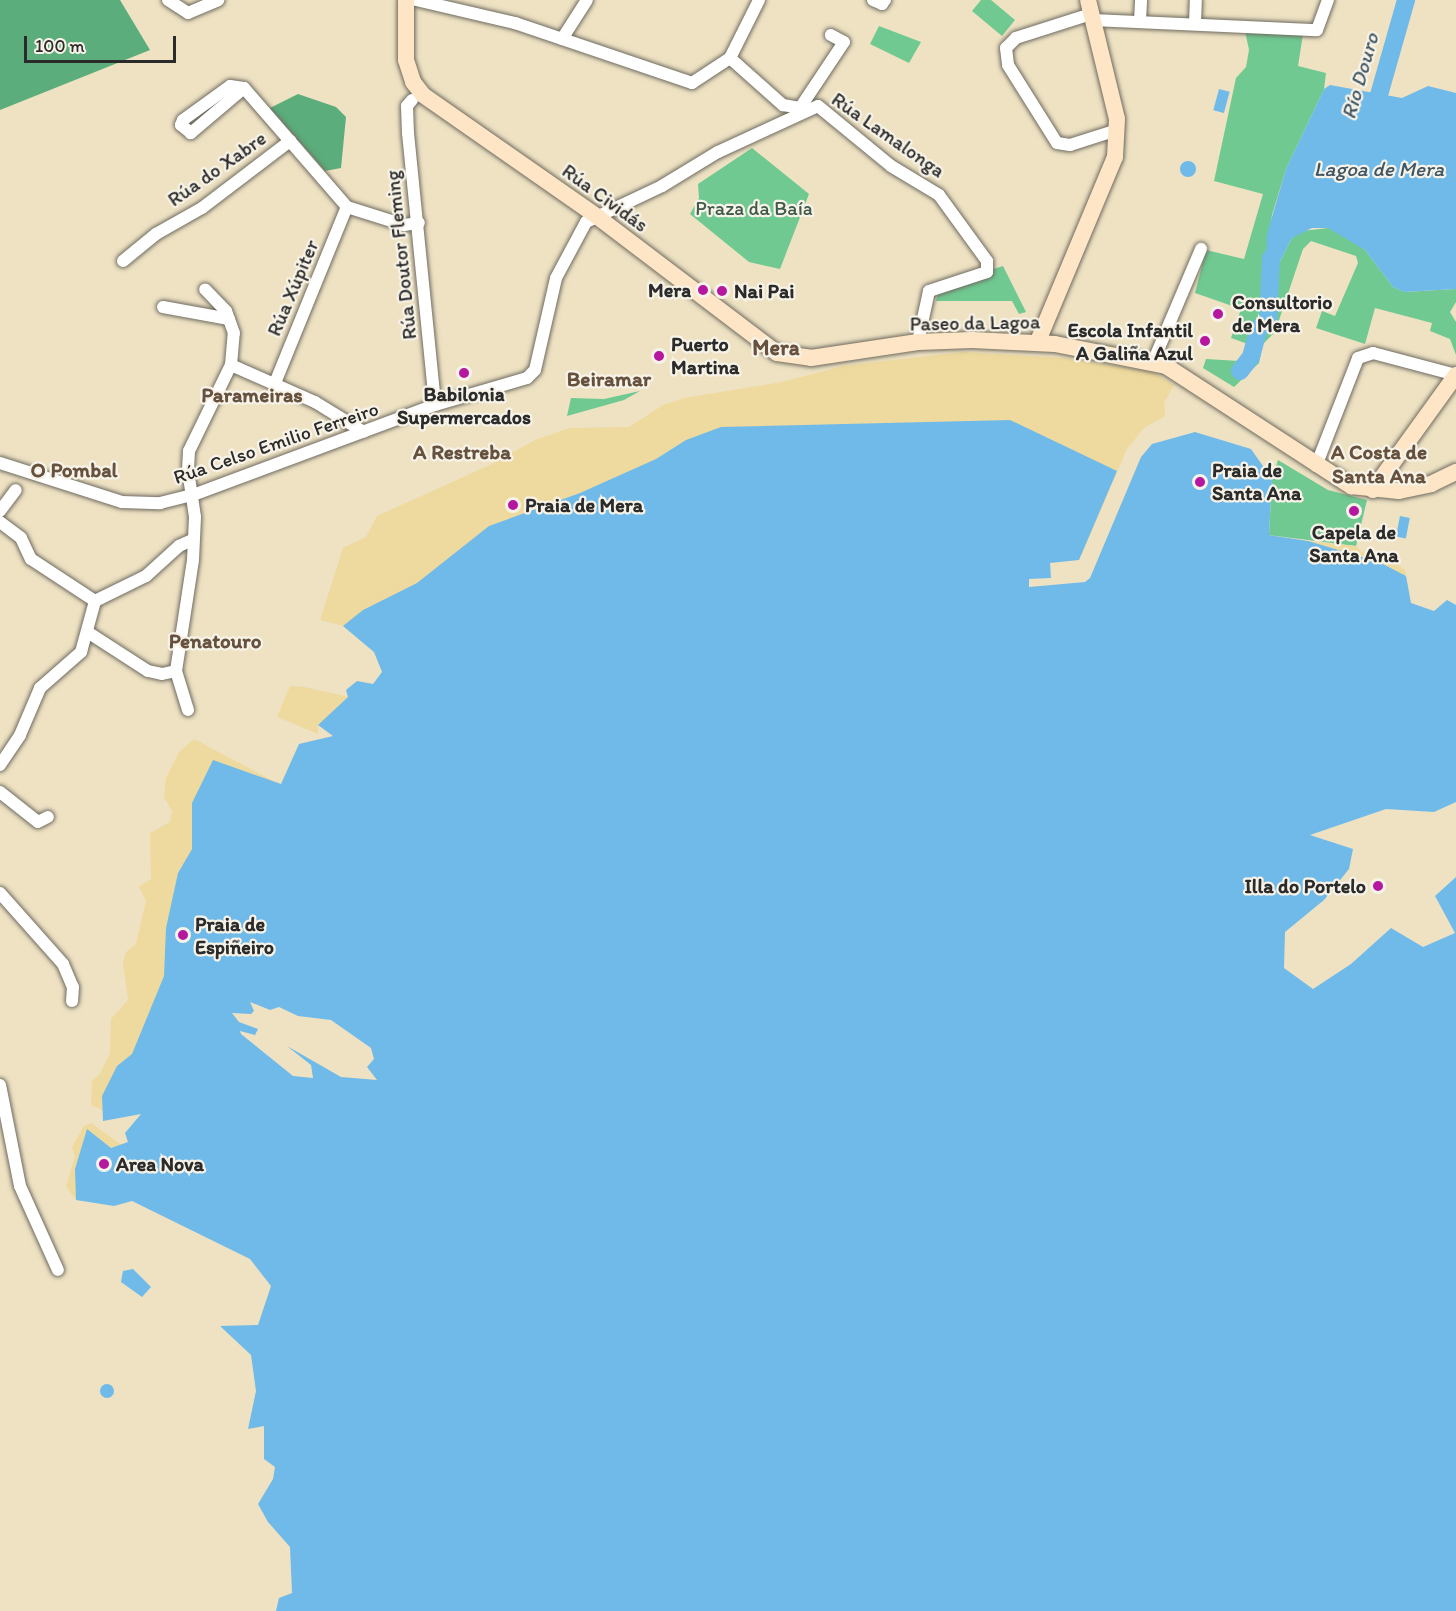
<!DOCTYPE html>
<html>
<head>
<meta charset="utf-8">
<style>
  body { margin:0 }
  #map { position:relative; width:1456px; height:1611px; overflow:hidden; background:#eee2c3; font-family:Itim,sans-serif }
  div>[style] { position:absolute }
  .green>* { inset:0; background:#6fc991 }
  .forest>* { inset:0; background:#5bad7b }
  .sand>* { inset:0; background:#eeda9e }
  .water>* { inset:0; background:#70bae9; transform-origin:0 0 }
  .round { border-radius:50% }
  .river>* { height:18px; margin:-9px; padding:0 9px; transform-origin:9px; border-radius:9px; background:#70bae9 }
  .roads { filter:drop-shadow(0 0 2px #6f6b60) drop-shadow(0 0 2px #6f6b60) }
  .street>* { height:12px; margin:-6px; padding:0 6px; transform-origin:6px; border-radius:6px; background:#fff }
  .secondary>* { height:16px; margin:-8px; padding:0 8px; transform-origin:8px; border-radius:8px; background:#fee5c5 }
  .dots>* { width:16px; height:16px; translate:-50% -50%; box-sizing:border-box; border:3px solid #f7f3e8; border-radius:50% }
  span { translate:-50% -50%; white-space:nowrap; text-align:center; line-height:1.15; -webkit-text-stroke:4.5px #f7f3e8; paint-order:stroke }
  .street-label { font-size:20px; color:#2b2b2b }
  .park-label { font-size:20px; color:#3f5a4a }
  .poi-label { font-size:20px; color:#2b2b2b; font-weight:700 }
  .right { translate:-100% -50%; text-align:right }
  .left { translate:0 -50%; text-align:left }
  .water-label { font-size:21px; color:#405664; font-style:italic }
  .neighbourhood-label { font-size:21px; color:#66513e; font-weight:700 }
  .quarter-label { font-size:22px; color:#66513e; font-weight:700 }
  .scale { position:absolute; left:24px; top:36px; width:152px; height:27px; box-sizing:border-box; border:3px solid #2b2b2b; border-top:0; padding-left:8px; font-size:18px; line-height:21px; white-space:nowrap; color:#2b2b2b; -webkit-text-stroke:4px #f7f3e8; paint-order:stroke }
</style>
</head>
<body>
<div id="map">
  <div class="green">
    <div style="clip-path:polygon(981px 0,991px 0,1015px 20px,1002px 36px,972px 11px)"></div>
    <div style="clip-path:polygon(879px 26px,921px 42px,909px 63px,870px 44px)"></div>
    <div style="clip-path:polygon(1245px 31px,1303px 34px,1298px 66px,1326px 73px,1324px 89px,1286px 169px,1272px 215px,1264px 272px,1270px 281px,1292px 238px,1302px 231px,1328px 228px,1340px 232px,1365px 250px,1393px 287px,1404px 292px,1456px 289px,1456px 302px,1450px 312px,1456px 322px,1456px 355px,1450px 339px,1430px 331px,1432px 323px,1375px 308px,1365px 344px,1316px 328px,1322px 311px,1335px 316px,1358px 263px,1356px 256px,1311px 241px,1303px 249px,1275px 332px,1263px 344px,1259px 363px,1234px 387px,1203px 368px,1206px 359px,1239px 361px,1248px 344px,1231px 338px,1241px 309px,1195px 293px,1206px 250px,1244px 259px,1263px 194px,1214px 181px,1236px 78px,1246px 67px,1249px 50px)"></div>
    <div style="clip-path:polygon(752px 148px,809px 194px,780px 269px,749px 262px,690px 214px,699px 198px,698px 184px)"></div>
    <div style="clip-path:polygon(1003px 266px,1026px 312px,1019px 314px,1012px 301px,936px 301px,940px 286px)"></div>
    <div style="clip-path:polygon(640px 391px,624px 400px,567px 416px,571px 398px,604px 399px)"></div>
    <div style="clip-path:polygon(1278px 460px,1328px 490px,1367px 500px,1356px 546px,1269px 535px,1272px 479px)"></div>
  </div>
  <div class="forest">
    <div style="clip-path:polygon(0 0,120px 0,150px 50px,0 110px)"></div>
    <div style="clip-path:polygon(298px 94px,336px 107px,346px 117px,341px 168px,325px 171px,270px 108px)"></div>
  </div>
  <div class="sand">
    <div style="clip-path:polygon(962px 352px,1065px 358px,1153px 372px,1174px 385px,1164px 403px,1165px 416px,1144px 428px,1127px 449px,1082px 554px,374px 652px,343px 626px,320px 620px,343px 548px,366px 537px,377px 516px,492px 464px,535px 440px,570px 428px,629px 427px,663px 405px,684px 398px,782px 382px,843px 366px)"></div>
    <div style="clip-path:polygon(1308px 541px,1356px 546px,1362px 552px,1394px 562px,1405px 570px,1408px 586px,1306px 553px)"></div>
    <div style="clip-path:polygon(290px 686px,304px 687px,349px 697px,318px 725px,318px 734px,277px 717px)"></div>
    <div style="clip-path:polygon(194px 739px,279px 784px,124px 1114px,113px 1115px,91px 1105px,92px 1081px,100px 1074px,110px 1053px,111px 1019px,128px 1000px,123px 963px,126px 952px,136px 944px,146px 901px,139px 887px,151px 879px,150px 833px,170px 822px,172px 811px,164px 797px,166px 778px,179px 752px)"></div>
    <div style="clip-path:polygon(91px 1123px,137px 1156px,85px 1201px,76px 1200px,66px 1186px,75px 1156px,72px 1147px,83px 1127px)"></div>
  </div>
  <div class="water">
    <div style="clip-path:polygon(1330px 85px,1402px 98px,1428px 86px,1456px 93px,1456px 289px,1404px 292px,1393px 287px,1365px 250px,1328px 228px,1312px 228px,1292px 238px,1270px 281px,1265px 281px,1267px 234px,1286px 169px,1324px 89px)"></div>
    <div style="left:1219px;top:89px;width:11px;height:22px;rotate:15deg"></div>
    <div class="round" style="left:1180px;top:161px;width:16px;height:16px"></div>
    <div style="clip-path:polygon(evenodd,1010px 420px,1117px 471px,1079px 560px,1050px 563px,1051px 578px,1029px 579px,1029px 587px,1085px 582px,1090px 578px,1141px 457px,1152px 444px,1195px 432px,1251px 449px,1272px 479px,1269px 535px,1308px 541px,1379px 562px,1406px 576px,1411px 603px,1434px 611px,1447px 600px,1456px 605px,1456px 802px,1434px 812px,1386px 809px,1310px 835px,1353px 849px,1349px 869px,1324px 900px,1285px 932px,1284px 968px,1313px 989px,1351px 964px,1391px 928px,1423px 947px,1455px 933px,1435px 896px,1456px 877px,1456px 1611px,276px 1611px,279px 1598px,292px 1593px,290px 1547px,268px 1522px,258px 1504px,273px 1479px,275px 1467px,264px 1459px,264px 1426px,248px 1429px,256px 1391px,251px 1355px,220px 1326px,258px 1325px,271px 1286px,250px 1259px,132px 1201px,114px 1206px,76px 1200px,75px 1169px,87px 1129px,111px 1148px,128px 1142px,125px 1133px,141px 1114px,103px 1121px,102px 1096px,117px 1066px,132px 1054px,164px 976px,166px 928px,178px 873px,192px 849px,192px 803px,213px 760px,281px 784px,299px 744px,333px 736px,318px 725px,348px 697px,346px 690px,357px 681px,373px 684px,382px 672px,374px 652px,343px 626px,363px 610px,417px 583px,489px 526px,580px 493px,656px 459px,686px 440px,721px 427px,1010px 420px,250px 1002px,270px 1010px,279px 1007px,298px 1016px,331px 1020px,371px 1048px,374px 1059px,367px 1067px,377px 1080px,341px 1077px,287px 1046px,311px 1065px,313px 1078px,293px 1076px,241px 1034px,240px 1031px,255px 1035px,258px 1029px,239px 1022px,232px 1013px,251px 1014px,254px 1011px,250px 1002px)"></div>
    <div style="left:1400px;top:516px;width:10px;height:21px;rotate:11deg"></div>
    <div style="clip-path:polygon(133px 1269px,151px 1287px,142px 1297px,121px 1282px,123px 1271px)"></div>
    <div class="round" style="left:100px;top:1384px;width:14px;height:14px"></div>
  </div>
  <div class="river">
    <div style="left:1373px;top:116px;width:121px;rotate:-74.1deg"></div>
    <div style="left:1240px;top:371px;width:18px;rotate:-52deg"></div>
    <div style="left:1251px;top:357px;width:30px;rotate:-75deg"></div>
    <div style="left:1259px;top:328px;width:12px;rotate:-42deg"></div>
    <div style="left:1268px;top:320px;width:62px;rotate:-87.2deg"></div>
  </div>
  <div class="roads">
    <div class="street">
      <div style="left:168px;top:0;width:24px;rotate:33deg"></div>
      <div style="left:188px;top:13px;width:33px;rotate:-23deg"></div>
      <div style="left:416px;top:0;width:102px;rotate:13.1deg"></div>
      <div style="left:515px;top:23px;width:187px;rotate:18.7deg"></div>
      <div style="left:692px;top:83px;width:45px;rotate:-33.3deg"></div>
      <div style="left:730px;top:58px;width:71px;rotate:41.6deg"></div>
      <div style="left:783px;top:105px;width:17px;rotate:10deg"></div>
      <div style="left:800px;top:108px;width:79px;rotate:-56.3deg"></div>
      <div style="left:844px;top:42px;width:15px;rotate:-152deg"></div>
      <div style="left:873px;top:0;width:10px;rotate:24deg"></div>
      <div style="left:882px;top:4px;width:5px;rotate:-53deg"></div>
      <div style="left:1091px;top:14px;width:79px;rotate:162.3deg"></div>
      <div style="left:1016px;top:38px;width:14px;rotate:135deg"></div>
      <div style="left:1006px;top:48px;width:17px;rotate:83deg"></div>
      <div style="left:1008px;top:65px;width:92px;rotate:57.9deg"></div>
      <div style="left:1057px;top:143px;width:13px;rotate:9deg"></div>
      <div style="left:1070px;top:145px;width:49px;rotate:-17.7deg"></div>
      <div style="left:1093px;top:20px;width:224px;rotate:2.6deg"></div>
      <div style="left:1317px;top:30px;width:32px;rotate:-70deg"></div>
      <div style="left:1140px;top:21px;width:21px;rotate:-87deg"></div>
      <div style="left:1195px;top:24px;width:24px;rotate:-88deg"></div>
      <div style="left:562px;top:39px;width:46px;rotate:-57.3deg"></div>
      <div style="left:730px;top:58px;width:65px;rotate:-63.4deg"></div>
      <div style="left:244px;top:88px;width:70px;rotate:139.7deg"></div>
      <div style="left:191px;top:133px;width:13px;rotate:-141deg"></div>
      <div style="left:181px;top:125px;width:5px;rotate:-68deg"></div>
      <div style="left:183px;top:120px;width:58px;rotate:-35.9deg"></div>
      <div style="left:230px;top:86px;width:14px;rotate:8deg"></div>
      <div style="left:244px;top:88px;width:157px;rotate:49.1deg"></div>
      <div style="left:347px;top:207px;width:60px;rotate:17.5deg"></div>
      <div style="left:404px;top:225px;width:15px;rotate:-8deg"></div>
      <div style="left:412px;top:100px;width:8px;rotate:130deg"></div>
      <div style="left:407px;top:106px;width:27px;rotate:88deg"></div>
      <div style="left:408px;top:133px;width:273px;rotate:84.3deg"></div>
      <div style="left:123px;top:261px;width:43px;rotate:-39.3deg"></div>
      <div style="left:156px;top:234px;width:53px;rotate:-29.5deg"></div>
      <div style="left:202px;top:208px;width:111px;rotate:-37.3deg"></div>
      <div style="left:163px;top:307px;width:67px;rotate:10.3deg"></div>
      <div style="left:1153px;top:362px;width:123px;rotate:-67deg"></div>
      <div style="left:231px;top:365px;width:92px;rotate:23.8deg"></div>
      <div style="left:315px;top:402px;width:57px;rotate:31.5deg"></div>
      <div style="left:275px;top:383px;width:190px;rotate:-67.8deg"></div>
      <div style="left:0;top:463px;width:128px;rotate:17.7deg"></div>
      <div style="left:122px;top:502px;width:38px;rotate:2deg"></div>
      <div style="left:160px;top:503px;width:34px;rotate:-14deg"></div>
      <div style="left:193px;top:495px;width:258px;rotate:-20.4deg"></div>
      <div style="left:435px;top:405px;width:96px;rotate:-16.4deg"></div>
      <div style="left:527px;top:378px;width:11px;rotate:-45deg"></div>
      <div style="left:535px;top:370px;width:94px;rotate:-77.1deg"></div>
      <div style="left:556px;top:278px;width:64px;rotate:-61.8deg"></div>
      <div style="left:586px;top:222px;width:84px;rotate:-25.3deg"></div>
      <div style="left:662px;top:186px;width:66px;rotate:-31.3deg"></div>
      <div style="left:718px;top:152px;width:110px;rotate:-24.7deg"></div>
      <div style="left:818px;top:106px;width:94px;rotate:39.4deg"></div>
      <div style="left:891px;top:166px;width:56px;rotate:31.1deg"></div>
      <div style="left:939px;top:195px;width:82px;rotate:54deg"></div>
      <div style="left:987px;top:261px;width:11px;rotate:90deg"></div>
      <div style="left:987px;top:272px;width:61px;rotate:161.9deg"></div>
      <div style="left:929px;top:291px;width:52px;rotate:102.2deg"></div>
      <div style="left:1316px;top:466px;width:116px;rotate:-68.7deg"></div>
      <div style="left:1358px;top:358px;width:16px;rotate:-18deg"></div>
      <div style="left:1373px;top:353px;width:86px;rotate:14.8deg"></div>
      <div style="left:0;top:511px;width:26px;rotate:-53deg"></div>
      <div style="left:0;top:522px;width:26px;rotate:37deg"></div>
      <div style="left:21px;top:538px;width:23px;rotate:65deg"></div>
      <div style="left:31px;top:559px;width:77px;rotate:33.3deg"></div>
      <div style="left:95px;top:601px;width:57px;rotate:-26.1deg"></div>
      <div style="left:146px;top:576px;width:45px;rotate:-42.3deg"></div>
      <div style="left:179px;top:546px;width:14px;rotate:-25deg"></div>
      <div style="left:89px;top:633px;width:70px;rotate:32.8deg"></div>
      <div style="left:148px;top:671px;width:14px;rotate:12deg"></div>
      <div style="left:162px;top:674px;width:14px;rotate:-12deg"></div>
      <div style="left:188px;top:710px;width:41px;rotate:-107.1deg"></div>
      <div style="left:176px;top:671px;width:112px;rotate:-81.3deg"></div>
      <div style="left:193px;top:560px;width:43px;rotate:-87.3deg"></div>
      <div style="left:195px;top:517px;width:48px;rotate:-98.5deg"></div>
      <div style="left:188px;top:470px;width:19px;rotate:-87deg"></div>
      <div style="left:189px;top:451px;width:96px;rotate:-64deg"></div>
      <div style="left:231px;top:365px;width:32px;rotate:-85deg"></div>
      <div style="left:234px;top:333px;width:23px;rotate:-110deg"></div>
      <div style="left:226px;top:311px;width:30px;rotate:-134deg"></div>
      <div style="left:0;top:765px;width:36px;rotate:-56deg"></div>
      <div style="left:20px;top:735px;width:51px;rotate:-66.9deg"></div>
      <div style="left:40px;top:688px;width:55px;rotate:-41.3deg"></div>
      <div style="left:81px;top:652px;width:53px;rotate:-74.6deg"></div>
      <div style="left:0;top:792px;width:48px;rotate:38.3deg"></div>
      <div style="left:38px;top:822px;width:11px;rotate:-27deg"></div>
      <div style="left:0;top:893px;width:95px;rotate:48.4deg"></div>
      <div style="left:63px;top:964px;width:25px;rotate:67deg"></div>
      <div style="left:73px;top:987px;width:14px;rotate:94deg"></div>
      <div style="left:0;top:1085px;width:103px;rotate:78.8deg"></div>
      <div style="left:20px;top:1186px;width:92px;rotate:65.7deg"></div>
    </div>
    <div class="secondary">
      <div style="left:406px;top:0;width:60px;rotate:90deg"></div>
      <div style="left:406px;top:60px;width:23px;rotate:72deg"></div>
      <div style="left:413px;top:82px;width:16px;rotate:52deg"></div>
      <div style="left:423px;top:95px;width:215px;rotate:34.9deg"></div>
      <div style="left:599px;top:218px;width:223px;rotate:37.2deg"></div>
      <div style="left:777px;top:353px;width:34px;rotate:8deg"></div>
      <div style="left:811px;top:358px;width:108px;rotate:-8.5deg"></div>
      <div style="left:918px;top:342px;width:54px;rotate:-2.1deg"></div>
      <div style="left:972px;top:340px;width:83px;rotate:2.8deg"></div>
      <div style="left:1055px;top:344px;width:113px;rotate:11.2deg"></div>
      <div style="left:1166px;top:366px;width:221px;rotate:33deg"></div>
      <div style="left:1351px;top:486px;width:48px;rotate:5.9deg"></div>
      <div style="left:1399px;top:491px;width:33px;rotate:-12deg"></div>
      <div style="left:1431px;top:484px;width:28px;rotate:-26deg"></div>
      <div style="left:1038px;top:341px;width:199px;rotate:-67.3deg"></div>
      <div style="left:1115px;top:157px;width:38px;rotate:-87deg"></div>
      <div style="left:1117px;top:119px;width:122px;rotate:-103.7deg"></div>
      <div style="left:1373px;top:490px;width:142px;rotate:-54.2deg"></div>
    </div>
  </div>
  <div class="dots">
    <div style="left:703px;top:290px;background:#b5179e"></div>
    <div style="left:722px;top:291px;background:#b5179e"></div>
    <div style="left:1218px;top:314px;background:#b5179e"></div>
    <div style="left:1205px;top:341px;background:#b5179e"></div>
    <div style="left:659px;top:356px;background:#b5179e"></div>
    <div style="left:464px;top:373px;background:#b5179e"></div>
    <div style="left:1200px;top:482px;background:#b5179e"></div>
    <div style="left:513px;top:505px;background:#b5179e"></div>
    <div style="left:1354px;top:511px;background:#b5179e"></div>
    <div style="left:1378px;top:886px;background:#b5179e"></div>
    <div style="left:183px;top:935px;background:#b5179e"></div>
    <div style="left:104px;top:1164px;background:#b5179e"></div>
  </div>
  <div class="street-label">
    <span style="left:888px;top:135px;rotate:35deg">Rúa Lamalonga</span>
    <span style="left:217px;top:169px;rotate:-35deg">Rúa do Xabre</span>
    <span style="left:605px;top:198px;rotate:36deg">Rúa Cividás</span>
    <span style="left:401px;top:255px;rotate:-96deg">Rúa Doutor Fleming</span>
    <span style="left:293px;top:288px;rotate:-67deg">Rúa Xúpiter</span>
    <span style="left:975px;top:323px;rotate:-1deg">Paseo da Lagoa</span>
    <span style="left:276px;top:443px;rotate:-19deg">Rúa Celso Emilio Ferreiro</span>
  </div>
  <div class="park-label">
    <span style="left:754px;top:208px">Praza da Baía</span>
  </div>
  <div class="poi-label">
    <span class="right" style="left:691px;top:290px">Mera</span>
    <span class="left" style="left:734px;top:291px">Nai Pai</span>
    <span class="left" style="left:1232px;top:314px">Consultorio<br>de Mera</span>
    <span class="right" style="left:1193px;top:342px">Escola Infantil<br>A Galiña Azul</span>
    <span class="left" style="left:671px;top:356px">Puerto<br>Martina</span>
    <span style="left:464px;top:406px">Babilonia<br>Supermercados</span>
    <span class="left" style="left:1212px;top:482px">Praia de<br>Santa Ana</span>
    <span class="left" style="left:525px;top:505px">Praia de Mera</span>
    <span style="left:1354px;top:544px">Capela de<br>Santa Ana</span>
    <span class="right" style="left:1366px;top:886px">Illa do Portelo</span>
    <span class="left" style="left:195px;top:936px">Praia de<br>Espiñeiro</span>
    <span class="left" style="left:116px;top:1164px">Area Nova</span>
  </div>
  <div class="water-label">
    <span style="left:1360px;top:76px;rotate:-74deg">Río Douro</span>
    <span style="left:1379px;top:169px">Lagoa de Mera</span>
  </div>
  <div class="neighbourhood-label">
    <span style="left:609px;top:379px">Beiramar</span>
    <span style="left:252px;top:395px">Parameiras</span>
    <span style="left:462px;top:452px">A Restreba</span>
    <span style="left:1379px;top:464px">A Costa de<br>Santa Ana</span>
    <span style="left:74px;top:470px">O Pombal</span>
    <span style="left:215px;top:641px">Penatouro</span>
  </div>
  <div class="quarter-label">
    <span style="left:776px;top:348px">Mera</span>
  </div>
  <div class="scale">100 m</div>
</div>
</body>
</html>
